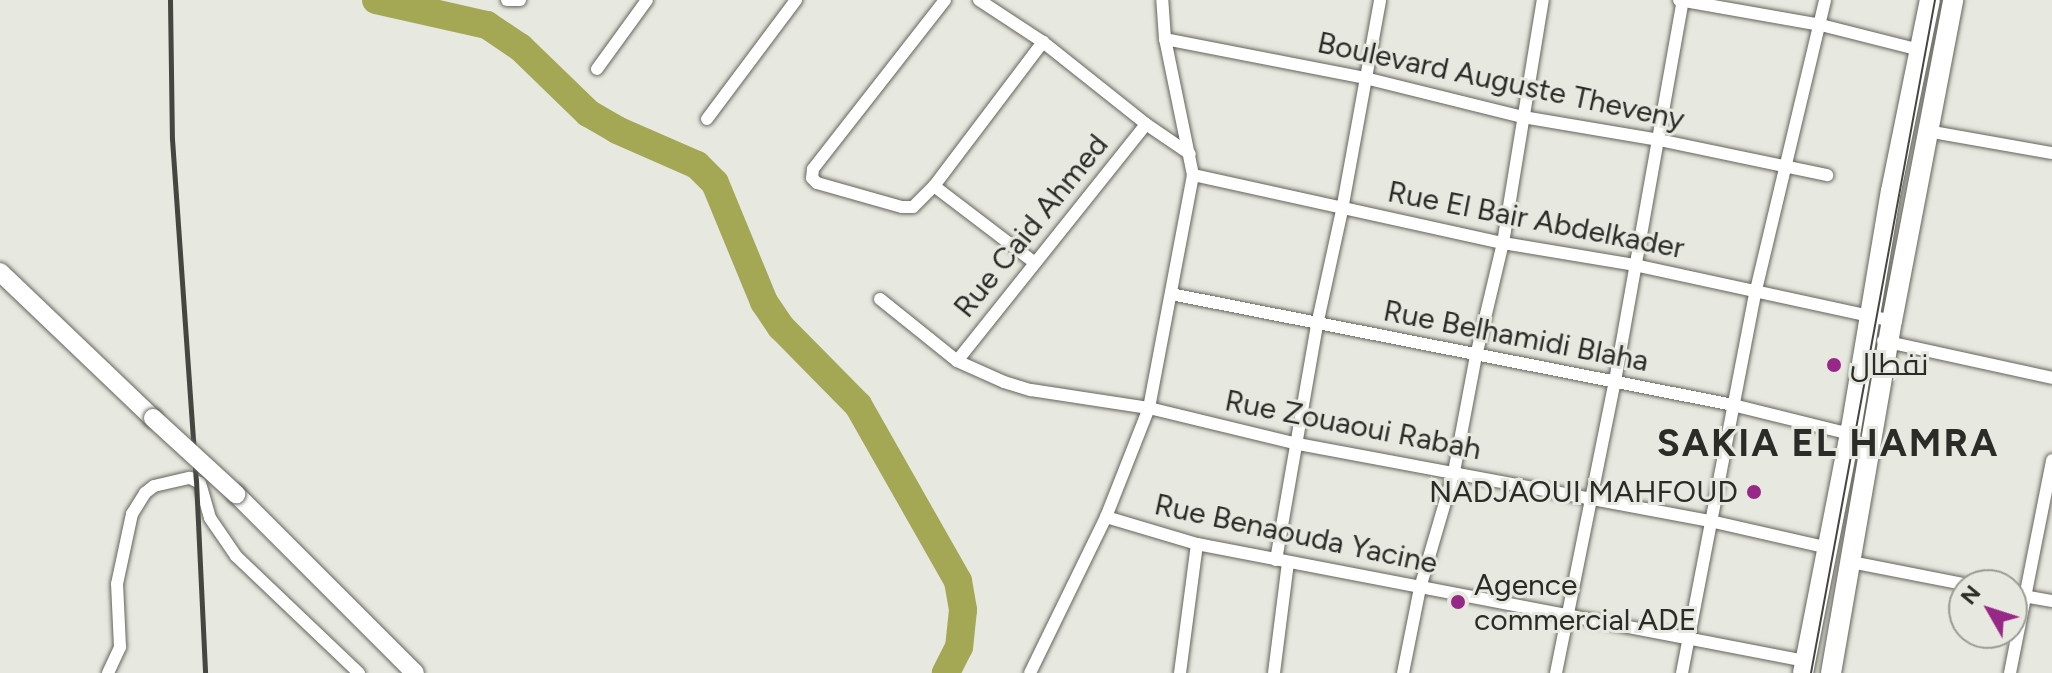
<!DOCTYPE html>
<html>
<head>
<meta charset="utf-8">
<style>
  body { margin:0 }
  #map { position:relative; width:2052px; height:673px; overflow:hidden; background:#e7e8df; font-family:Figtree,Cairo,sans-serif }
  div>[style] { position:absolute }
  .river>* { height:28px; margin:-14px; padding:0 14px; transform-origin:14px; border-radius:14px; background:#a4a754 }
  .roads { filter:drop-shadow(0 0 2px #64645c) drop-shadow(0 0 2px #64645c) }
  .street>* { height:12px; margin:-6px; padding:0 6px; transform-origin:6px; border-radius:6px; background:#fff }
  .secondary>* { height:18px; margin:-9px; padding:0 9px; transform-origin:9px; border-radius:9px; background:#fff }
  .primary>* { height:20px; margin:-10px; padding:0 10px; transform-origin:10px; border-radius:10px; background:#fff }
  .tram>* { height:2px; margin:-1px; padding:0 1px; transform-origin:1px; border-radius:1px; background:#454541 }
  .rail>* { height:5px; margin:-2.5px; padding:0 2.5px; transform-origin:2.5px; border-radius:2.5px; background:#454541 }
  .bridges { filter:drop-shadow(0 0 2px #64645c) drop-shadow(0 0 2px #64645c) }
  .secondary-bridge>* { height:18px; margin:-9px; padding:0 9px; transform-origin:9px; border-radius:9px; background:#fff }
  .dots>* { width:22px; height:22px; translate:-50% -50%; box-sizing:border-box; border:4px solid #e7e8df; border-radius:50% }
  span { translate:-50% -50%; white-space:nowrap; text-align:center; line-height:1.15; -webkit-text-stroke:6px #e7e8df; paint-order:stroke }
  .street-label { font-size:30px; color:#2b2b28 }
  .poi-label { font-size:30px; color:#2b2b28 }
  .left { translate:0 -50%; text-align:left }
  .right { translate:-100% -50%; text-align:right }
  .district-label { font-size:38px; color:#2b2b28; font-weight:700; letter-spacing:2px }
  .north { position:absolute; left:1948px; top:569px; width:80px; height:80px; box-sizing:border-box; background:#e7e8df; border:2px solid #9c9c96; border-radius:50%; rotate:309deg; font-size:22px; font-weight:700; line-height:32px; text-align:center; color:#2b2b28 }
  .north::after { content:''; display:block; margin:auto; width:28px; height:36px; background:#982887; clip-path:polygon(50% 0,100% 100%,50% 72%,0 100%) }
</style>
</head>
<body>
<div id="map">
  <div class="river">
    <div style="left:376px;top:0;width:114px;rotate:12.7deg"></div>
    <div style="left:487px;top:25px;width:40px;rotate:34deg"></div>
    <div style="left:520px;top:47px;width:95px;rotate:44.1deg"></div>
    <div style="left:588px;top:113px;width:34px;rotate:30deg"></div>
    <div style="left:617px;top:130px;width:87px;rotate:23.6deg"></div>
    <div style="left:697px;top:165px;width:25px;rotate:45deg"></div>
    <div style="left:715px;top:183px;width:129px;rotate:67.6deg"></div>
    <div style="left:764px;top:302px;width:30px;rotate:56deg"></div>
    <div style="left:781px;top:327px;width:110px;rotate:45.4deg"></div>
    <div style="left:858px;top:405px;width:202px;rotate:60.4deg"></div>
    <div style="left:958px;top:581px;width:29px;rotate:80deg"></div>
    <div style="left:963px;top:610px;width:37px;rotate:96deg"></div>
    <div style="left:959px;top:647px;width:29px;rotate:117deg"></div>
  </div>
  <div class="roads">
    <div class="street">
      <div style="left:507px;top:0;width:13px"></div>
      <div style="left:945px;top:0;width:214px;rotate:128deg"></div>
      <div style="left:813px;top:169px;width:9px;rotate:96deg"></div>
      <div style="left:812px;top:178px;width:7px;rotate:45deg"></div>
      <div style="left:817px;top:183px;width:88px;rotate:15.8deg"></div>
      <div style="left:902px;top:207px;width:11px"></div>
      <div style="left:913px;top:207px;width:30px;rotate:-45deg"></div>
      <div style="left:934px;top:186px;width:181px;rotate:-52.9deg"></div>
      <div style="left:979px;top:0;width:77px;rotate:33.3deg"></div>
      <div style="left:1043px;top:42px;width:132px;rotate:38.5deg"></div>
      <div style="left:1146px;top:124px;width:53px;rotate:34.3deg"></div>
      <div style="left:1679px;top:0;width:144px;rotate:10deg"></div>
      <div style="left:1821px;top:25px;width:102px;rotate:14.2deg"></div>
      <div style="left:1165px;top:39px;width:204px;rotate:11deg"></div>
      <div style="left:1365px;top:78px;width:163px;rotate:13.9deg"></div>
      <div style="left:1523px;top:117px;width:138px;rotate:9.6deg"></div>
      <div style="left:1659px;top:140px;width:172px;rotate:11.8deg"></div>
      <div style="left:597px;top:69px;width:85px;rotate:-54.1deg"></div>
      <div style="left:707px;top:119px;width:149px;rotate:-53.2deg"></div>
      <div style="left:1927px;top:131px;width:127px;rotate:10deg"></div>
      <div style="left:1193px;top:175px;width:317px;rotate:12.4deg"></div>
      <div style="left:1503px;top:243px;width:133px;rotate:9.5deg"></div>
      <div style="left:1634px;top:265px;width:264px;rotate:12.2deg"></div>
      <div style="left:934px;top:186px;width:127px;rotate:37.3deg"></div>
      <div style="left:1171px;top:294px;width:573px;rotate:11.17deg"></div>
      <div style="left:1733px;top:405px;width:121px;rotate:13.9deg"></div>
      <div style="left:880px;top:299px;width:99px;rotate:38.8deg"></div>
      <div style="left:957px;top:361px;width:51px;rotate:24.1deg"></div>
      <div style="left:1004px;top:382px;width:28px;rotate:17deg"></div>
      <div style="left:1031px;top:390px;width:119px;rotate:8.7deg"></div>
      <div style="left:1149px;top:408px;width:153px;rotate:13.6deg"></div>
      <div style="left:1298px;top:444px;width:419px;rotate:10.6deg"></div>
      <div style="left:1710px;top:521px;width:122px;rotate:12.8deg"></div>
      <div style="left:1883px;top:341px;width:173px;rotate:12.3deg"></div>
      <div style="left:957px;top:361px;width:303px;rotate:-51.4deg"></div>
      <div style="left:1106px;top:517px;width:95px;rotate:16.5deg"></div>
      <div style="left:1197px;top:544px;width:620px;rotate:10.88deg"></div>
      <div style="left:1276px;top:560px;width:239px;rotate:-80.1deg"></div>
      <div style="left:1317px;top:325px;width:118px;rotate:-77.7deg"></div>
      <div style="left:1342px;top:210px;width:213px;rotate:-79.7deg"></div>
      <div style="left:1851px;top:562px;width:119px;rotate:11.1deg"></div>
      <div style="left:2012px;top:594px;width:41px;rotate:9.9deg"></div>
      <div style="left:108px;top:673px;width:29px;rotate:-65deg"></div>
      <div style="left:120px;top:647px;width:63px;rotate:-92.7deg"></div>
      <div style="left:117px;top:584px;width:72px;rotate:-77.9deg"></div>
      <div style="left:132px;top:514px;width:25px;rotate:-58deg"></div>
      <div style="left:145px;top:493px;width:11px;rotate:-38deg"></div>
      <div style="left:154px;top:486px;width:37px;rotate:-13deg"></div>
      <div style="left:190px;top:478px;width:11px;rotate:27deg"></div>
      <div style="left:200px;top:483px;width:36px;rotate:74deg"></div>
      <div style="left:210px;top:518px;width:46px;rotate:55.6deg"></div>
      <div style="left:236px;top:556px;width:170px;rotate:43.6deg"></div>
      <div style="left:1030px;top:673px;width:174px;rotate:-64deg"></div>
      <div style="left:1106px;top:517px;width:117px;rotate:-68.5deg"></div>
      <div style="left:1149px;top:408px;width:237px;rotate:-79.3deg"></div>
      <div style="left:1193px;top:175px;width:139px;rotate:-101.6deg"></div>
      <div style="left:1165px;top:39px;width:39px;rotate:-94deg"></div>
      <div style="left:1180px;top:673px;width:130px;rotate:-82.5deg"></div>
      <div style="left:1274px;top:673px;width:112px;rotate:-82.8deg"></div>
      <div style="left:1403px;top:673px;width:87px;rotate:-78.7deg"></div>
      <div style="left:1420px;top:588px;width:121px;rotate:-73.7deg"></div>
      <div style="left:1454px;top:472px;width:118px;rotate:-79.3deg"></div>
      <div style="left:1476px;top:356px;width:116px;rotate:-76.6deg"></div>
      <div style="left:1503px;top:243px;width:246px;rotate:-80.7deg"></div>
      <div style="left:1556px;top:673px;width:298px;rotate:-78.6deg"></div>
      <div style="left:1615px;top:381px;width:387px;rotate:-79.9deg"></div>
      <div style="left:1682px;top:673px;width:390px;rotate:-79.1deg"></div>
      <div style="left:1756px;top:290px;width:298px;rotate:-76.6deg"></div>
      <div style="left:2010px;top:673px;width:217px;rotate:-78.8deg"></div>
    </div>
    <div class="secondary">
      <div style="left:0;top:272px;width:211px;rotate:43.7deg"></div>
      <div style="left:236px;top:494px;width:253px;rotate:45deg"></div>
    </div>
    <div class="primary">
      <div style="left:1803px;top:673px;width:249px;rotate:-78.9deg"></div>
      <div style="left:1851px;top:429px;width:241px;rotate:-80.5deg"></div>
      <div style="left:1891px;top:191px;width:195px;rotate:-78.5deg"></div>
      <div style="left:1831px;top:673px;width:357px;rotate:-80.2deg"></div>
      <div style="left:1892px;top:321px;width:327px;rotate:-79.2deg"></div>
    </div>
  </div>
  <div class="tram">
    <div style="left:1811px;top:673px;width:684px;rotate:-79.56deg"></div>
  </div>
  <div class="rail">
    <div style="left:170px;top:0;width:139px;rotate:89.2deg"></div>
    <div style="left:172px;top:139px;width:342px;rotate:86deg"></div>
    <div style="left:196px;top:480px;width:193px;rotate:87.3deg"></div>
  </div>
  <div class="bridges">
    <div class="secondary-bridge">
      <div style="left:153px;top:418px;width:113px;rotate:42.5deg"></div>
    </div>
  </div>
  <div class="dots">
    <div style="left:1834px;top:365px;background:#982887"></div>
    <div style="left:1754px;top:492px;background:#982887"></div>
    <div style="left:1458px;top:602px;background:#982887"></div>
  </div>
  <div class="street-label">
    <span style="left:1501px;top:81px;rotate:12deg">Boulevard Auguste Theveny</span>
    <span style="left:1536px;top:220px;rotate:11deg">Rue El Bair Abdelkader</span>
    <span style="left:1031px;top:226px;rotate:-51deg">Rue Caid Ahmed</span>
    <span style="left:1516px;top:336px;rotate:11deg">Rue Belhamidi Blaha</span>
    <span style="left:1353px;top:425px;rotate:11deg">Rue Zouaoui Rabah</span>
    <span style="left:1296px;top:534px;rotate:12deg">Rue Benaouda Yacine</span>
  </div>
  <div class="poi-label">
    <span class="left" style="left:1850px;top:365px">نفطال</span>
    <span class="right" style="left:1738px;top:492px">NADJAOUI MAHFOUD</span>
    <span class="left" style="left:1474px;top:602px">Agence<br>commercial ADE</span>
  </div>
  <div class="district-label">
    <span style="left:1828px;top:444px">SAKIA EL HAMRA</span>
  </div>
  <div class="north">N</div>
</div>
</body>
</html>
